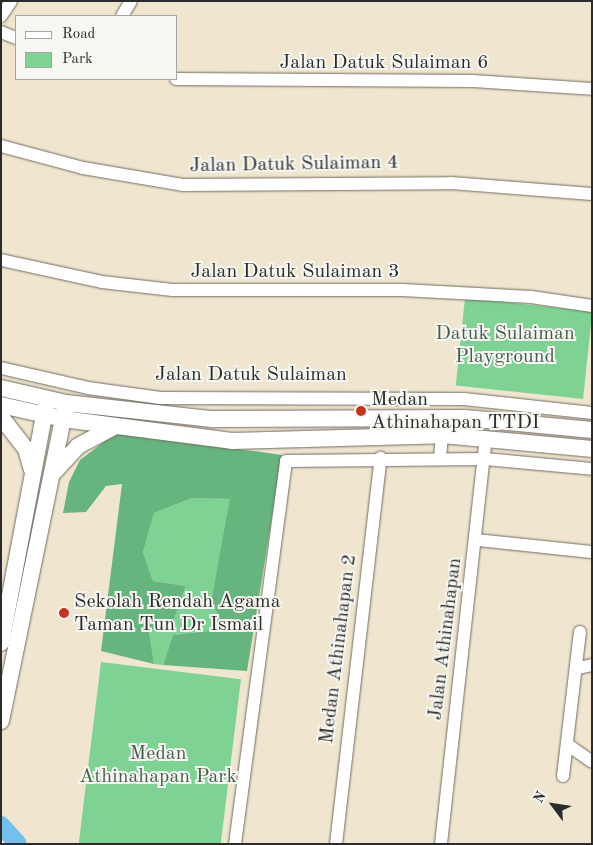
<!DOCTYPE html>
<html>
<head>
<meta charset="utf-8">
<style>
  body { margin:0 }
  #map { position:relative; width:593px; height:845px; overflow:hidden; background:#f0e5ce; font-family:"Old Standard TT",serif }
  div>[style] { position:absolute }
  .green>* { inset:0; background:#7ed294; transform-origin:0 0 }
  .forest>* { inset:0; background:#66b47e }
  .river>* { height:18px; margin:-9px; padding:0 9px; transform-origin:9px; border-radius:9px; background:#72c1ec }
  .roads { filter:drop-shadow(0 0 1px #706c64) drop-shadow(0 0 1px #706c64) }
  .minor>* { height:12px; margin:-6px; padding:0 6px; transform-origin:6px; border-radius:6px; background:#fff }
  .secondary>* { height:16px; margin:-8px; padding:0 8px; transform-origin:8px; border-radius:8px; background:#fff }
  .dots>* { width:14px; height:14px; translate:-50% -50%; box-sizing:border-box; border:2px solid #f6f6f2; border-radius:50% }
  span { translate:-50% -50%; white-space:nowrap; text-align:center; line-height:1.15; -webkit-text-stroke:4px #f6f6f2; paint-order:stroke }
  .street-label { font-size:20px; color:#2b2b2b }
  .park-label { font-size:20px; color:#445d4a }
  .poi-label { font-size:20px; color:#2b2b2b }
  .left { translate:0 -50%; text-align:left }
  .frame { position:absolute; inset:0; border:2px solid #2b2b2b; pointer-events:none }
  .legend { position:absolute; left:15px; top:15px; width:162px; height:65px; box-sizing:border-box; background:#f6f6f2; border:1px solid #a5a5a2; margin:0; padding:6px 9px; list-style:none; font-size:15px; color:#2b2b2b }
  .legend li { display:flex; align-items:center; gap:10px; height:25px }
  .legend b { width:25px; border:1px solid #a5a5a2 }
  .north { position:absolute; left:528px; top:780px; width:50px; height:50px; -webkit-text-stroke:4px #f6f6f2; paint-order:stroke; rotate:301deg; font-size:14px; font-weight:700; line-height:20px; text-align:center; color:#2b2b2b }
  .north::after { content:''; display:block; margin:auto; width:18px; height:22px; background:#2b2b2b; clip-path:polygon(50% 0,100% 100%,50% 72%,0 100%) }
</style>
</head>
<body>
<div id="map">
  <div class="green">
    <div style="left:465px;top:298px;width:128px;height:88px;rotate:6deg"></div>
    <div style="clip-path:polygon(192px 498px,231px 499px,211px 602px,226px 629px,173px 635px,163px 665px,154px 664px,149px 631px,174px 619px,186px 586px,153px 581px,143px 552px,154px 513px)"></div>
    <div style="left:101px;top:662px;width:141px;height:184px;rotate:7deg"></div>
  </div>
  <div class="forest">
    <div style="clip-path:polygon(117px 432px,282px 455px,247px 671px,163px 665px,173px 635px,226px 629px,211px 602px,230px 499px,192px 498px,154px 513px,143px 552px,153px 581px,186px 586px,174px 619px,149px 631px,154px 664px,101px 651px,122px 484px,106px 486px,86px 512px,63px 513px,69px 482px,80px 460px)"></div>
  </div>
  <div class="river">
    <div style="left:1px;top:825px;width:25px;rotate:48deg"></div>
  </div>
  <div class="roads">
    <div class="minor">
      <div style="left:1px;top:16px;width:18px;rotate:-56deg"></div>
      <div style="left:122px;top:16px;width:17px;rotate:-59deg"></div>
      <div style="left:1px;top:32px;width:16px;rotate:22deg"></div>
      <div style="left:176px;top:79px;width:297px;rotate:0.4deg"></div>
      <div style="left:473px;top:81px;width:119px;rotate:3.8deg"></div>
      <div style="left:1px;top:146px;width:85px;rotate:15deg"></div>
      <div style="left:83px;top:168px;width:101px;rotate:9.6deg"></div>
      <div style="left:183px;top:185px;width:268px;rotate:-0.4deg"></div>
      <div style="left:451px;top:183px;width:141px;rotate:4.5deg"></div>
      <div style="left:1px;top:260px;width:103px;rotate:12.3deg"></div>
      <div style="left:102px;top:282px;width:71px;rotate:6.4deg"></div>
      <div style="left:173px;top:290px;width:229px"></div>
      <div style="left:402px;top:290px;width:129px;rotate:3.1deg"></div>
      <div style="left:531px;top:297px;width:62px;rotate:8.4deg"></div>
      <div style="left:1px;top:368px;width:89px;rotate:12.9deg"></div>
      <div style="left:88px;top:388px;width:73px;rotate:7.9deg"></div>
      <div style="left:160px;top:398px;width:304px;rotate:0.2deg"></div>
      <div style="left:464px;top:399px;width:129px;rotate:6.2deg"></div>
      <div style="left:440px;top:458px;width:23px;rotate:-85deg"></div>
      <div style="left:477px;top:540px;width:116px;rotate:6deg"></div>
      <div style="left:578px;top:668px;width:14px;rotate:-12deg"></div>
      <div style="left:568px;top:745px;width:29px;rotate:35deg"></div>
      <div style="left:563px;top:776px;width:145px;rotate:-83.3deg"></div>
      <div style="left:235px;top:844px;width:386px;rotate:-82.4deg"></div>
      <div style="left:286px;top:461px;width:199px;rotate:-0.6deg"></div>
      <div style="left:485px;top:459px;width:107px;rotate:5.3deg"></div>
      <div style="left:336px;top:844px;width:389px;rotate:-83.4deg"></div>
      <div style="left:441px;top:844px;width:407px;rotate:-83.7deg"></div>
    </div>
    <div class="secondary">
      <div style="left:1px;top:388px;width:67px;rotate:13deg"></div>
      <div style="left:66px;top:403px;width:147px;rotate:6.3deg"></div>
      <div style="left:212px;top:419px;width:253px;rotate:-0.2deg"></div>
      <div style="left:465px;top:418px;width:128px;rotate:5.4deg"></div>
      <div style="left:1px;top:405px;width:64px;rotate:12.7deg"></div>
      <div style="left:63px;top:419px;width:170px;rotate:7.4deg"></div>
      <div style="left:232px;top:441px;width:210px;rotate:-1.6deg"></div>
      <div style="left:442px;top:435px;width:151px;rotate:5.3deg"></div>
      <div style="left:1px;top:417px;width:41px;rotate:52deg"></div>
      <div style="left:26px;top:449px;width:22px;rotate:74deg"></div>
      <div style="left:54px;top:472px;width:35px;rotate:-47deg"></div>
      <div style="left:78px;top:446px;width:40px;rotate:-28deg"></div>
      <div style="left:1px;top:643px;width:243px;rotate:-79.3deg"></div>
      <div style="left:1px;top:721px;width:318px;rotate:-78.4deg"></div>
    </div>
  </div>
  <div class="dots">
    <div style="left:361px;top:411px;background:#c8321e"></div>
    <div style="left:64px;top:613px;background:#c8321e"></div>
  </div>
  <div class="street-label">
    <span style="left:384px;top:63px">Jalan Datuk Sulaiman 6</span>
    <span style="left:294px;top:165px;rotate:-1deg">Jalan Datuk Sulaiman 4</span>
    <span style="left:295px;top:272px">Jalan Datuk Sulaiman 3</span>
    <span style="left:251px;top:375px">Jalan Datuk Sulaiman</span>
    <span style="left:446px;top:639px;rotate:-83deg">Jalan Athinahapan</span>
    <span style="left:339px;top:649px;rotate:-83deg">Medan Athinahapan 2</span>
  </div>
  <div class="park-label">
    <span style="left:505px;top:346px">Datuk Sulaiman<br>Playground</span>
    <span style="left:158px;top:766px">Medan<br>Athinahapan Park</span>
  </div>
  <div class="poi-label">
    <span class="left" style="left:371px;top:412px">Medan<br>Athinahapan TTDI</span>
    <span class="left" style="left:74px;top:614px">Sekolah Rendah Agama<br>Taman Tun Dr Ismail</span>
  </div>
  <div class="frame"></div>
  <ul class="legend">
  <li><b style="height:6px;background:#fff"></b>Road</li>
  <li><b style="height:14px;background:#7ed294"></b>Park</li>
  </ul>
  <div class="north">N</div>
</div>
</body>
</html>
